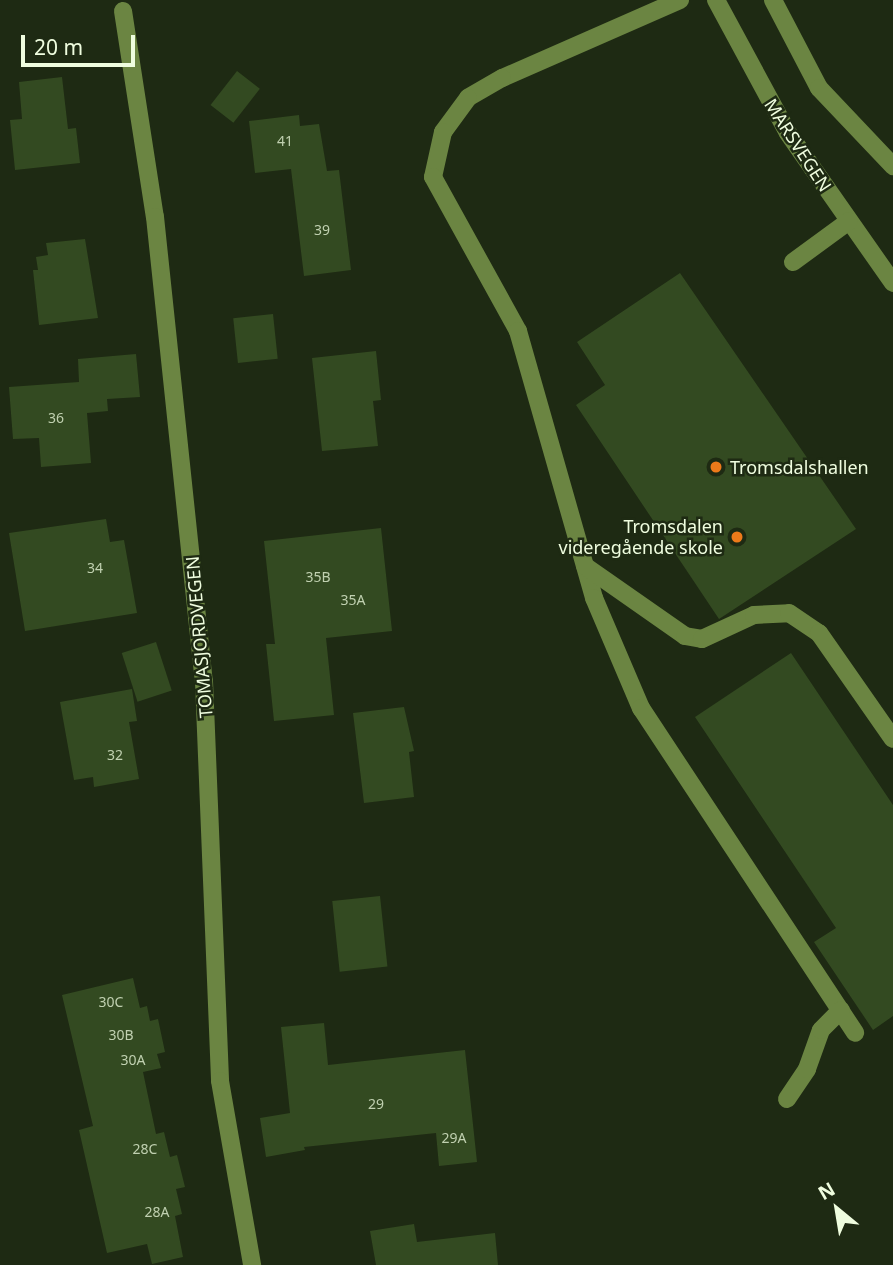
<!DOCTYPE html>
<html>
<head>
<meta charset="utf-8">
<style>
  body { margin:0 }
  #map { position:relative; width:893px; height:1265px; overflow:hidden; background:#1e2a13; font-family:"Noto Sans",sans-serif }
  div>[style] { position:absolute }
  .building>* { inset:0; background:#334a21; transform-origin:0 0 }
  .minor>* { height:18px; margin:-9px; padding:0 9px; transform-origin:9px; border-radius:9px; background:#6b8542 }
  .dots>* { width:19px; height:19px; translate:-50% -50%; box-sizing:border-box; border:4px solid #1e2a13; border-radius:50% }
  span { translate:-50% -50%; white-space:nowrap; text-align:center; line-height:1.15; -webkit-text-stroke:5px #1e2a13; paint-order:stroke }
  .number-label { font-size:14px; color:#c0d0b0 }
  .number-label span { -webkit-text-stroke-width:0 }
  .street-label { font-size:18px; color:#effddf }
  .poi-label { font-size:18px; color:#effddf }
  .left { translate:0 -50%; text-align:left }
  .right { translate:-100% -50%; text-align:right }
  .north { position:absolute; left:802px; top:1174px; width:70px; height:70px; -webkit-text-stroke:5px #1e2a13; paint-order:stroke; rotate:330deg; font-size:19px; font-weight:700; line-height:28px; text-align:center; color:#effddf }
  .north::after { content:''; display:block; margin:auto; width:24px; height:32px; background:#effddf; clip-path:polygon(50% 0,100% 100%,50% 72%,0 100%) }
  .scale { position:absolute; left:21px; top:35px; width:114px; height:32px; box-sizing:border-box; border:4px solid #effddf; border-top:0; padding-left:9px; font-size:21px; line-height:24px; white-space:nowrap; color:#effddf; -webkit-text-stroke:5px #1e2a13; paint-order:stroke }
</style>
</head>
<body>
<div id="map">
  <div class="building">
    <div style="left:237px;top:71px;width:29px;height:43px;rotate:38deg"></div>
    <div style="clip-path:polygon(62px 77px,68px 129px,76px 128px,80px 163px,15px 170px,10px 120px,22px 119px,19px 82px)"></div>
    <div style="clip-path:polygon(299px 115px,300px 126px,319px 124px,327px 171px,339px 170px,351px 270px,304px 276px,291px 169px,255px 173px,249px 121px)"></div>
    <div style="clip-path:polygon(85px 239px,98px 318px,39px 325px,33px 270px,38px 270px,36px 257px,48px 255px,46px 243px)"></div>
    <div style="clip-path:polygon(680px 273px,856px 529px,719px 619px,576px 405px,605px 385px,577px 342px)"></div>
    <div style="left:273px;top:314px;width:45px;height:40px;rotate:84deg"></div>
    <div style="clip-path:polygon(376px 351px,381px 400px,373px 401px,378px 446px,322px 451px,312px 358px)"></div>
    <div style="clip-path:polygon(136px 354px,140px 397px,107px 399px,108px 411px,87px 413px,91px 463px,41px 467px,39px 438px,13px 439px,9px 387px,79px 382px,78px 359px)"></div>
    <div style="clip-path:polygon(106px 519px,110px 542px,124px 540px,137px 613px,25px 631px,9px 533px)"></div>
    <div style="clip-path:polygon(381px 528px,392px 631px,326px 638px,334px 715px,274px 721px,266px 644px,275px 644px,264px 541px)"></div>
    <div style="left:156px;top:642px;width:51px;height:36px;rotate:72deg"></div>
    <div style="clip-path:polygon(791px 653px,893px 805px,893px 1016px,873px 1030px,814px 942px,836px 928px,695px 717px)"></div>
    <div style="clip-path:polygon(132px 689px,137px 721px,129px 722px,139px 779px,94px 787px,93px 777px,74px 780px,60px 702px)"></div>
    <div style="clip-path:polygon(404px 707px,414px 751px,409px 752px,414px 797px,364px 803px,353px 713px)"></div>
    <div style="left:380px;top:896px;width:71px;height:48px;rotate:84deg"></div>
    <div style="clip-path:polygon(133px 978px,140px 1008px,147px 1006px,150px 1021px,158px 1019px,165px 1052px,157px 1054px,161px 1068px,143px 1072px,156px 1134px,164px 1132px,170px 1157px,177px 1155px,185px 1187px,176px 1189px,182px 1214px,175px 1216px,183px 1257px,152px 1264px,147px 1244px,107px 1253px,79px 1130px,93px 1126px,62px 995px)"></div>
    <div style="clip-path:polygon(324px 1023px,328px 1065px,465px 1050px,477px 1162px,439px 1166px,436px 1133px,304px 1147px,305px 1150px,266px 1157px,260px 1118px,290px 1113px,281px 1027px)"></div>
    <div style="clip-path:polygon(414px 1224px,417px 1242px,495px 1233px,498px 1265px,376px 1265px,370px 1231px)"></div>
  </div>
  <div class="minor">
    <div style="left:680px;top:0;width:194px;rotate:156.3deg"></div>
    <div style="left:502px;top:78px;width:39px;rotate:150deg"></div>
    <div style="left:468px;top:98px;width:42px;rotate:126.3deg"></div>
    <div style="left:443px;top:132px;width:46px;rotate:102.5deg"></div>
    <div style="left:433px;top:177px;width:176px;rotate:61.1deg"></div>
    <div style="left:518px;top:331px;width:278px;rotate:74.1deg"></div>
    <div style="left:594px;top:598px;width:120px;rotate:66.9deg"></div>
    <div style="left:641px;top:708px;width:389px;rotate:56.6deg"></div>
    <div style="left:716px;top:0;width:151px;rotate:61.6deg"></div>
    <div style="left:788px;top:133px;width:183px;rotate:55deg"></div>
    <div style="left:773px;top:0;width:99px;rotate:62.4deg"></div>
    <div style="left:819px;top:88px;width:108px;rotate:46.5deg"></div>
    <div style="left:123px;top:11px;width:208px;rotate:81.2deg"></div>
    <div style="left:155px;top:217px;width:467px;rotate:84deg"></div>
    <div style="left:204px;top:681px;width:400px;rotate:87.7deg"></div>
    <div style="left:220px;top:1081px;width:187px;rotate:80.1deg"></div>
    <div style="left:793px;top:262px;width:69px;rotate:-36.2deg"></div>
    <div style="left:585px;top:566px;width:122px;rotate:35deg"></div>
    <div style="left:685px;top:636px;width:17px;rotate:10deg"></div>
    <div style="left:702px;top:639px;width:57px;rotate:-24.8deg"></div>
    <div style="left:754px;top:615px;width:35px;rotate:-3deg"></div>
    <div style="left:789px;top:613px;width:36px;rotate:34deg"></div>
    <div style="left:819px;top:633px;width:129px;rotate:55.1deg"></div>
    <div style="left:787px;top:1099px;width:36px;rotate:-56deg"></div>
    <div style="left:807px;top:1069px;width:41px;rotate:-70.3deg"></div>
    <div style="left:821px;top:1030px;width:28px;rotate:-45deg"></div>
  </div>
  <div class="dots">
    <div style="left:716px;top:467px;background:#ed7a1a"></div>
    <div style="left:737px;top:537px;background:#ed7a1a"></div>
  </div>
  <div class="number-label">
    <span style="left:285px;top:141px">41</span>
    <span style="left:322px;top:230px">39</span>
    <span style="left:56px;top:418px">36</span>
    <span style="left:95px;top:568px">34</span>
    <span style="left:318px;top:577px">35B</span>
    <span style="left:353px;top:600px">35A</span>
    <span style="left:115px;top:755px">32</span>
    <span style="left:111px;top:1002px">30C</span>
    <span style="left:121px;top:1035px">30B</span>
    <span style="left:133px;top:1060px">30A</span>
    <span style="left:376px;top:1104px">29</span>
    <span style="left:454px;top:1138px">29A</span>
    <span style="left:145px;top:1149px">28C</span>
    <span style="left:157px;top:1212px">28A</span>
  </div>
  <div class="street-label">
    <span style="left:798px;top:145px;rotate:57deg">MARSVEGEN</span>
    <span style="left:199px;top:637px;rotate:-95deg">TOMASJORDVEGEN</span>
  </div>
  <div class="poi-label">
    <span class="left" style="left:730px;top:467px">Tromsdalshallen</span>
    <span class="right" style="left:723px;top:537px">Tromsdalen<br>videregående skole</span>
  </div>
  <div class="north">N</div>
  <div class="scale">20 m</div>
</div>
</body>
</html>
